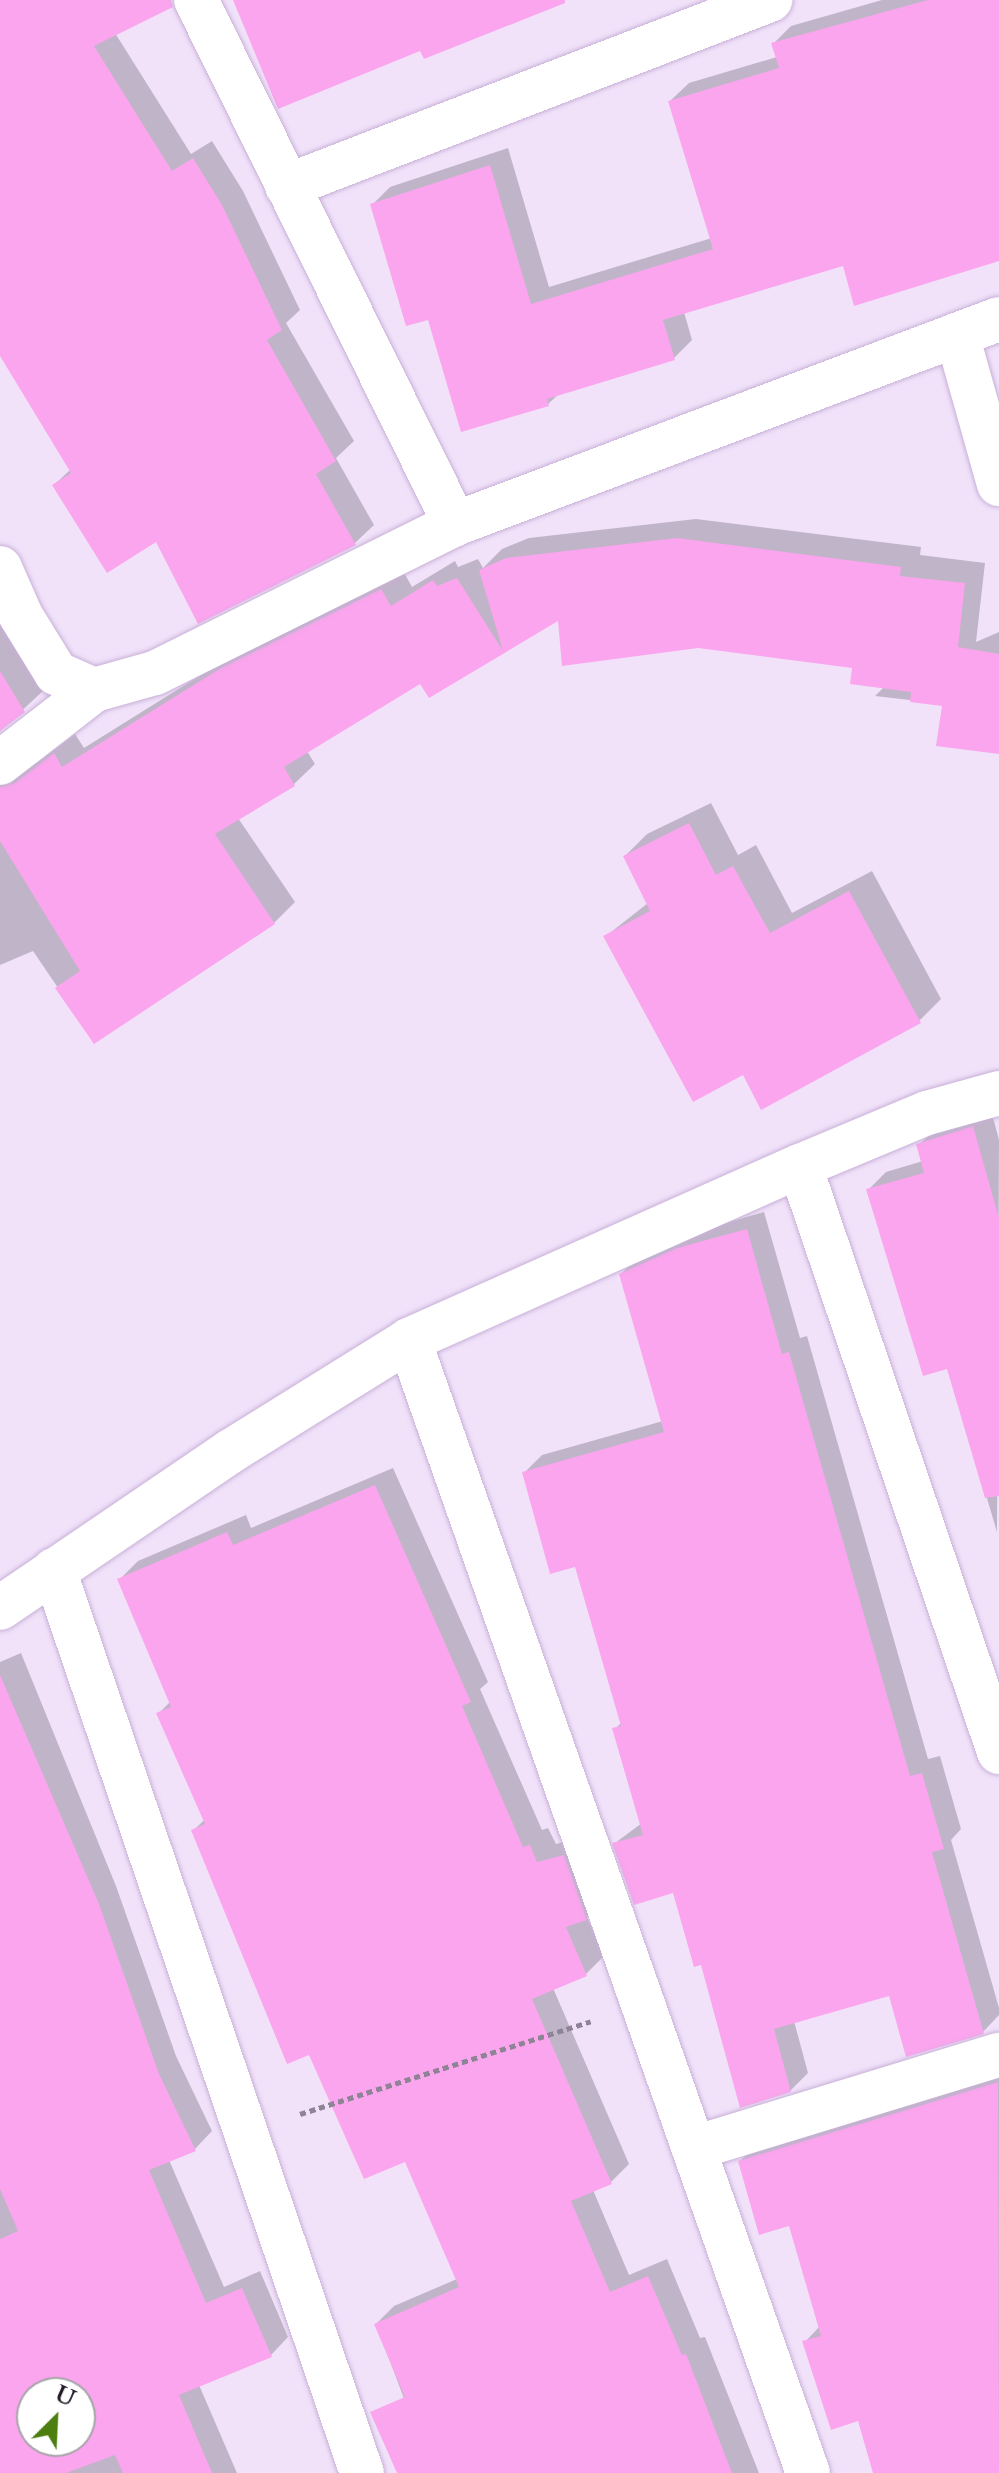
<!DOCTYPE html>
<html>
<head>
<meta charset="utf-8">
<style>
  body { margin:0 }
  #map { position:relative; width:999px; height:2473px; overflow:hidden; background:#f1e2fa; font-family:"Libre Baskerville",serif }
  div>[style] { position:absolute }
  .shadow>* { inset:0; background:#0003 }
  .building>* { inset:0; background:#faa5ed }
  .path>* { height:5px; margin-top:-2.5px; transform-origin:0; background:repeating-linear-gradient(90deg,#8f8396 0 6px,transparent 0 10px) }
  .roads { filter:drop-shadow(0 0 2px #c8b0d7) drop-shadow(0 0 2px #c8b0d7) }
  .street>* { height:44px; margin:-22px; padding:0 22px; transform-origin:22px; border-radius:22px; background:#fff }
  span { translate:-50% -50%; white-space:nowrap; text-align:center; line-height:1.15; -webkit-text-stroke:6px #fff; paint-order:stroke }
  .north { position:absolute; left:16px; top:2377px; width:80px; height:80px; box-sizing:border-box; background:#fff; border:2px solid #a7a4a9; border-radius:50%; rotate:24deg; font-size:22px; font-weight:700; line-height:32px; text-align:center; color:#241b29 }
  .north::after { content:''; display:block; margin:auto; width:28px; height:36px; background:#4c7f0f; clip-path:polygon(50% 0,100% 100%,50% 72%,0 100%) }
</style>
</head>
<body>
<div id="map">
  <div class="shadow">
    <div style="clip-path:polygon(0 0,150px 0,115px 33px,191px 154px,212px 141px,243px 191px,300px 310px,286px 323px,354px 441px,336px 458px,374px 525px,355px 543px,199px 621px,157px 540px,54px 485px,71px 469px,0 349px)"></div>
    <div style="clip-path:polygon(882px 0,999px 0,999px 228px,844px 264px,684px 312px,692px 340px,674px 358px,560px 393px,548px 404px,429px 317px,372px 205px,390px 187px,508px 148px,549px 287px,712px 238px,670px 101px,689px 83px,777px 57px,773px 44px,791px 26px)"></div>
    <div style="clip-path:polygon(696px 519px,921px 547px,920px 555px,985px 563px,976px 642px,999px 632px,999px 752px,944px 704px,875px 696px,885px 686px,854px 667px,560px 618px,430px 696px,421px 681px,307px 751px,315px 764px,294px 784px,238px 818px,295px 902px,274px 923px,94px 1041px,33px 951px,0 965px,0 752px,11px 766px,37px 763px,75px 734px,84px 748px,244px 648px,402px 569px,412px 587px,455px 561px,458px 567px,478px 559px,483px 568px,502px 549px,529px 538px)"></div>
    <div style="clip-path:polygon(0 614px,44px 690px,0 731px)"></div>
    <div style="clip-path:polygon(711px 803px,738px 855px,756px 845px,792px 913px,872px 871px,941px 999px,919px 1021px,743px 1072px,606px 936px,648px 903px,625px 856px,647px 834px)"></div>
    <div style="clip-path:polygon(991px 1110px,999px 1140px,997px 1532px,948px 1367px,868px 1190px,886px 1172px,923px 1161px,919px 1145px,937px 1127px)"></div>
    <div style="clip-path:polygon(764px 1212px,800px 1338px,807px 1336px,928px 1759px,940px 1756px,961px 1829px,951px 1840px,999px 2008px,999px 2015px,983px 2032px,890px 1994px,794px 2021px,808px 2073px,790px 2091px,703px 1962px,675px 1890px,615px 1843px,642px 1823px,615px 1729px,622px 1722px,576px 1564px,524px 1473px,542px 1455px,663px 1421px,621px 1274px,639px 1256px,697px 1231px)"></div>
    <div style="clip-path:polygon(393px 1468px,488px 1682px,480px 1689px,542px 1830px,548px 1828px,556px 1844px,582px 1838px,604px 1900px,587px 1917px,604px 1956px,586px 1974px,553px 1988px,629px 2164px,611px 2182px,593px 2190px,629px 2275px,667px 2259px,700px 2338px,705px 2337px,759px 2473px,432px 2473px,376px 2324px,394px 2306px,457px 2279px,406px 2159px,310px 2052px,193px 1831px,205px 1819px,159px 1713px,171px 1701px,119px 1580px,138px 1561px,246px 1515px,251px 1528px)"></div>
    <div style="clip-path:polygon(evenodd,21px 1653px,116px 1886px,176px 2056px,212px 2131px,195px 2149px,169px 2160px,224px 2287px,260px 2271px,288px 2337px,271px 2355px,199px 2385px,237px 2473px,0 2473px,0 1662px,21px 1653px,32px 2393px,80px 2393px,80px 2441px,32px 2441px,32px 2393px)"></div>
    <div style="clip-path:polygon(999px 2069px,999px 2473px,875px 2473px,859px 2419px,805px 2342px,820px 2326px,791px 2224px,740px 2161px,760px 2142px)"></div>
  </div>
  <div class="building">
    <div style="clip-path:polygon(0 0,171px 0,173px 7px,94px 46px,172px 171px,193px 158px,222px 205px,282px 330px,267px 340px,336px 461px,316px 474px,356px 545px,198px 624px,156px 542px,107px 573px,52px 485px,71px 473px,0 356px)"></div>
    <div style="clip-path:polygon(233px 0,565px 0,565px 3px,424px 59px,420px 51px,278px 109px)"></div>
    <div style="clip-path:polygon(928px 0,999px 0,999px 261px,854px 306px,843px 266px,663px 320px,675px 360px,547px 399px,549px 406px,461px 432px,428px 320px,406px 326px,370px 204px,490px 165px,531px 304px,713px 249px,668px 101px,779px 68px,771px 43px)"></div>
    <div style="clip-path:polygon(677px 538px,901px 567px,900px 576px,965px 583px,958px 647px,999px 654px,999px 754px,936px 746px,942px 706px,910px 702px,911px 692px,850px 684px,852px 668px,698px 648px,562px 666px,558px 621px,429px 698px,420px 684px,284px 767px,295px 786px,215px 834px,275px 924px,94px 1044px,55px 988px,80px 971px,0 841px,0 787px,15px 783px,54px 753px,62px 767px,221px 668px,381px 589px,391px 606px,433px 580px,437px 586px,457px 578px,503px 651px,479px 570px,506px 558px)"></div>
    <div style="clip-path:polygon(0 671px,25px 712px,0 731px)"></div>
    <div style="clip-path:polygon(689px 823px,716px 875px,733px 866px,770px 933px,849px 891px,921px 1023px,761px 1110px,743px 1075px,693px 1102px,603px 936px,650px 911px,623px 856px)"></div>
    <div style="clip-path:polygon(973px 1126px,999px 1218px,999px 1496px,985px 1498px,947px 1369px,923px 1376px,866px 1189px,924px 1173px,916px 1144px)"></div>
    <div style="clip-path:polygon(747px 1229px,782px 1354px,789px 1352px,910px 1776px,922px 1773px,944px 1849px,932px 1852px,984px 2034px,906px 2057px,889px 1996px,774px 2029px,791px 2092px,740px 2108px,701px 1965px,694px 1967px,673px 1893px,634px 1905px,612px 1843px,643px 1835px,612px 1728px,621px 1726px,575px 1567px,550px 1574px,522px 1472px,664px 1432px,619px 1274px,677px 1248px)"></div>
    <div style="clip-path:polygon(375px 1485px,471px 1702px,462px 1706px,523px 1847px,530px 1845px,537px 1862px,564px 1855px,587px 1920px,566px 1927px,587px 1976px,532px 1999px,612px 2184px,571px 2201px,610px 2292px,648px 2276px,682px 2355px,686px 2354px,732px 2473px,397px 2473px,370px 2412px,405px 2397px,374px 2324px,459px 2287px,405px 2162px,364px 2179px,309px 2055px,287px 2064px,191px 1830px,205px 1824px,156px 1713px,171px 1707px,117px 1579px,227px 1532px,233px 1545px)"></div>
    <div style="clip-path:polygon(evenodd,0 1675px,99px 1904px,159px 2074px,196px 2151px,149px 2170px,206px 2303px,242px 2288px,272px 2357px,179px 2395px,212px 2473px,123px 2473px,115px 2455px,66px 2473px,0 2473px,0 2239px,18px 2231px,0 2189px,0 1675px,32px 2393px,80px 2393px,80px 2441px,32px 2441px,32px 2393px)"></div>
    <div style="clip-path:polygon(998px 2082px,999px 2473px,873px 2473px,858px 2421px,831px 2430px,802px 2341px,821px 2336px,789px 2226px,759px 2235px,738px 2161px)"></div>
  </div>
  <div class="path">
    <div style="left:300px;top:2114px;width:305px;rotate:-17.7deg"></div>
  </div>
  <div class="roads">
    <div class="street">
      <div style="left:196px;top:0;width:585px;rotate:63.7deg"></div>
      <div style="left:287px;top:186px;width:518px;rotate:-21.06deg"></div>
      <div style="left:957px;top:335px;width:155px;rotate:74.3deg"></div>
      <div style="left:0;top:568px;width:52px;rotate:66.4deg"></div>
      <div style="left:21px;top:616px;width:67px;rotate:58.4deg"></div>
      <div style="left:56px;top:673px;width:42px;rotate:24.1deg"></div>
      <div style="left:94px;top:690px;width:63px;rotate:-15.6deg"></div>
      <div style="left:155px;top:673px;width:335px;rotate:-26.4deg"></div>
      <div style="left:455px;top:524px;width:581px;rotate:-20.65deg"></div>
      <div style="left:0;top:763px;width:119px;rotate:-37.8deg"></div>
      <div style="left:800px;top:1166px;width:619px;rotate:71.24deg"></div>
      <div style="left:409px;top:1340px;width:1201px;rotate:70.6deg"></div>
      <div style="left:54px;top:1570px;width:954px;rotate:71.17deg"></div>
      <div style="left:0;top:1608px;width:279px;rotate:-34.2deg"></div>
      <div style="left:231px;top:1451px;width:210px;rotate:-31.9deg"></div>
      <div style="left:409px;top:1340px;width:428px;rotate:-24deg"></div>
      <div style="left:800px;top:1166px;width:138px;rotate:-22.7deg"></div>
      <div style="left:927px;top:1113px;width:75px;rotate:-15.5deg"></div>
      <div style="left:694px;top:2148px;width:319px;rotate:-17deg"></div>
    </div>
  </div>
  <div class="north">U</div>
</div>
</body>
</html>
